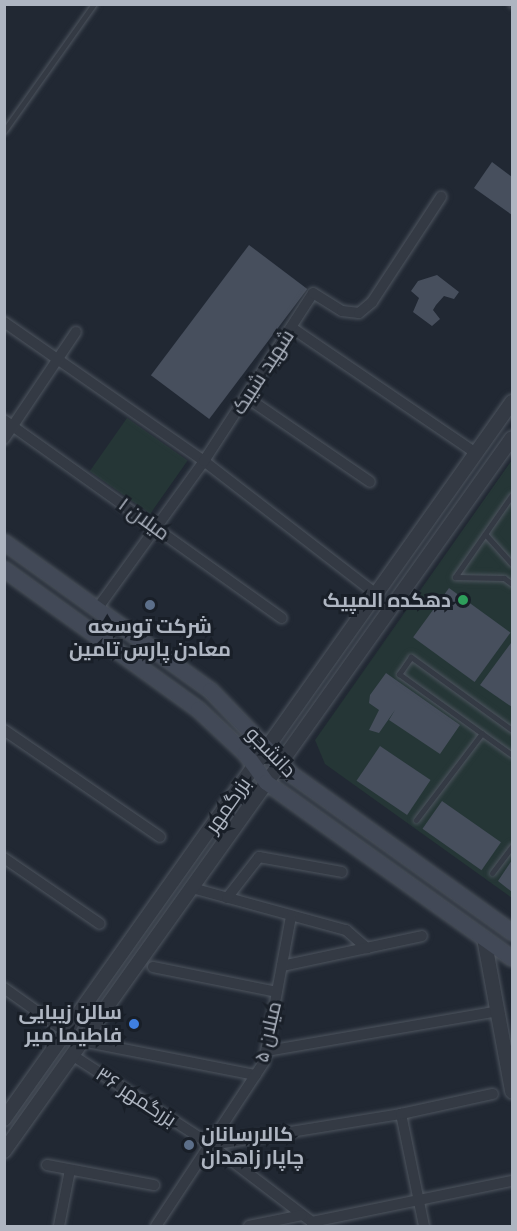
<!DOCTYPE html>
<html>
<head>
<meta charset="utf-8">
<style>
  body { margin:0 }
  #map { position:relative; width:517px; height:1231px; overflow:hidden; background:#212833; font-family:Poppins,Cairo,sans-serif }
  div>[style] { position:absolute }
  .green>* { inset:0; background:#253636; transform-origin:0 0 }
  .building>* { inset:0; background:#474f5d; transform-origin:0 0 }
  .roads { filter:drop-shadow(0 0 2px #4e555f) drop-shadow(0 0 2px #4e555f) }
  .service>* { height:5px; margin:-2.5px; padding:0 2.5px; transform-origin:2.5px; border-radius:2.5px; background:#343a44 }
  .minor>* { height:10px; margin:-5px; padding:0 5px; transform-origin:5px; border-radius:5px; background:#343a44 }
  .tertiary>* { height:14px; margin:-7px; padding:0 7px; transform-origin:7px; border-radius:7px; background:#343a44 }
  .secondary>* { height:15px; margin:-7.5px; padding:0 7.5px; transform-origin:7.5px; border-radius:7.5px; background:#424957 }
  .dots>* { width:16px; height:16px; translate:-50% -50%; box-sizing:border-box; border:3px solid #191f28; border-radius:50% }
  span { translate:-50% -50%; white-space:nowrap; text-align:center; line-height:1.15; -webkit-text-stroke:6px #191f28; paint-order:stroke }
  .street-label { font-size:20px; color:#aeb5c1 }
  .poi-label { font-size:20px; color:#aeb5c1; font-weight:700 }
  .right { translate:-100% -50%; text-align:right }
  .left { translate:0 -50%; text-align:left }
  .frame { position:absolute; inset:0; border:6px solid #aeb5c1; pointer-events:none }
</style>
</head>
<body>
<div id="map">
  <div class="green">
    <div style="left:127px;top:418px;width:74px;height:65px;rotate:35deg"></div>
    <div style="clip-path:polygon(512px 460px,512px 898px,325px 764px,315px 740px)"></div>
  </div>
  <div class="building">
    <div style="clip-path:polygon(492px 162px,512px 177px,512px 215px,474px 188px)"></div>
    <div style="left:249px;top:245px;width:73px;height:163px;rotate:37deg"></div>
    <div style="clip-path:polygon(437px 275px,459px 292px,454px 299px,444px 296px,436px 305px,433px 310px,440px 319px,432px 326px,413px 312px,419px 298px,411px 291px,418px 281px)"></div>
    <div style="left:449px;top:588px;width:76px;height:61px;rotate:36deg"></div>
    <div style="clip-path:polygon(511px 643px,512px 644px,512px 707px,480px 685px)"></div>
    <div style="clip-path:polygon(386px 673px,460px 725px,440px 754px,389px 720px,395px 710px,379px 733px,369px 730px,379px 710px,369px 703px,370px 695px)"></div>
    <div style="left:380px;top:746px;width:61px;height:42px;rotate:34deg"></div>
    <div style="left:442px;top:801px;width:72px;height:34px;rotate:35deg"></div>
    <div style="clip-path:polygon(512px 860px,512px 892px,498px 881px)"></div>
  </div>
  <div class="roads">
    <div class="service">
      <div style="left:511px;top:4px;width:1px;rotate:45deg"></div>
      <div style="left:4px;top:131px;width:156px;rotate:-54.7deg"></div>
      <div style="left:485px;top:534px;width:40px;rotate:48deg"></div>
      <div style="left:455px;top:577px;width:100px;rotate:-55.2deg"></div>
      <div style="left:455px;top:577px;width:49px;rotate:1.2deg"></div>
      <div style="left:504px;top:578px;width:10px;rotate:37deg"></div>
      <div style="left:512px;top:730px;width:125px;rotate:-144.1deg"></div>
      <div style="left:411px;top:657px;width:21px;rotate:125deg"></div>
      <div style="left:399px;top:674px;width:139px;rotate:35.6deg"></div>
      <div style="left:416px;top:820px;width:109px;rotate:-52.8deg"></div>
      <div style="left:492px;top:873px;width:34px;rotate:-53deg"></div>
    </div>
    <div class="minor">
      <div style="left:4px;top:322px;width:244px;rotate:34.8deg"></div>
      <div style="left:204px;top:461px;width:217px;rotate:37.7deg"></div>
      <div style="left:292px;top:328px;width:222px;rotate:34.2deg"></div>
      <div style="left:246px;top:397px;width:150px;rotate:34.4deg"></div>
      <div style="left:4px;top:420px;width:341px;rotate:35.5deg"></div>
      <div style="left:4px;top:439px;width:129px;rotate:-56.1deg"></div>
      <div style="left:97px;top:609px;width:183px;rotate:-54.1deg"></div>
      <div style="left:204px;top:461px;width:200px;rotate:-57deg"></div>
      <div style="left:313px;top:293px;width:34px;rotate:32deg"></div>
      <div style="left:342px;top:311px;width:17px;rotate:7deg"></div>
      <div style="left:359px;top:313px;width:17px;rotate:-40deg"></div>
      <div style="left:372px;top:302px;width:126px;rotate:-56.7deg"></div>
      <div style="left:4px;top:730px;width:189px;rotate:34.4deg"></div>
      <div style="left:4px;top:858px;width:116px;rotate:34.5deg"></div>
      <div style="left:192px;top:888px;width:160px;rotate:15.3deg"></div>
      <div style="left:346px;top:930px;width:28px;rotate:41deg"></div>
      <div style="left:227px;top:898px;width:52px;rotate:-52deg"></div>
      <div style="left:259px;top:857px;width:84px;rotate:10.2deg"></div>
      <div style="left:282px;top:966px;width:143px;rotate:-12.1deg"></div>
      <div style="left:153px;top:967px;width:126px;rotate:11.4deg"></div>
      <div style="left:4px;top:988px;width:76px;rotate:35.4deg"></div>
      <div style="left:82px;top:1041px;width:177px;rotate:11.1deg"></div>
      <div style="left:267px;top:1051px;width:234px;rotate:-9.8deg"></div>
      <div style="left:72px;top:1055px;width:166px;rotate:32.9deg"></div>
      <div style="left:211px;top:1145px;width:127px;rotate:37.3deg"></div>
      <div style="left:312px;top:1222px;width:4px;rotate:90deg"></div>
      <div style="left:401px;top:1114px;width:114px;rotate:78.4deg"></div>
      <div style="left:211px;top:1145px;width:193px;rotate:-9.3deg"></div>
      <div style="left:401px;top:1114px;width:94px;rotate:-12.3deg"></div>
      <div style="left:47px;top:1165px;width:109px;rotate:10.6deg"></div>
      <div style="left:312px;top:1222px;width:204px;rotate:-11.6deg"></div>
      <div style="left:59px;top:1226px;width:57px;rotate:-78.9deg"></div>
      <div style="left:156px;top:1226px;width:196px;rotate:-56.6deg"></div>
      <div style="left:264px;top:1062px;width:147px;rotate:-79.5deg"></div>
      <div style="left:249px;top:1226px;width:54px;rotate:-11.7deg"></div>
    </div>
    <div class="tertiary">
      <div style="left:484px;top:938px;width:156px;rotate:79.6deg"></div>
      <div style="left:4px;top:1119px;width:879px;rotate:-54.68deg"></div>
      <div style="left:4px;top:1151px;width:875px;rotate:-54.53deg"></div>
    </div>
    <div class="secondary">
      <div style="left:4px;top:542px;width:254px;rotate:35.7deg"></div>
      <div style="left:210px;top:690px;width:117px;rotate:46deg"></div>
      <div style="left:291px;top:774px;width:272px;rotate:35.6deg"></div>
      <div style="left:4px;top:569px;width:239px;rotate:35.8deg"></div>
      <div style="left:198px;top:709px;width:64px;rotate:43.1deg"></div>
      <div style="left:245px;top:753px;width:36px;rotate:54deg"></div>
      <div style="left:266px;top:782px;width:302px;rotate:35.6deg"></div>
    </div>
  </div>
  <div class="dots">
    <div style="left:463px;top:600px;background:#2e9e5b"></div>
    <div style="left:150px;top:605px;background:#5c6f8a"></div>
    <div style="left:134px;top:1024px;background:#3f7fe0"></div>
    <div style="left:189px;top:1145px;background:#5c6f8a"></div>
  </div>
  <div class="street-label">
    <span style="left:263px;top:372px;rotate:-57deg">شهید شیبک</span>
    <span style="left:144px;top:519px;rotate:36deg">میلان ۱</span>
    <span style="left:271px;top:752px;rotate:46deg">دانشجو</span>
    <span style="left:228px;top:805px;rotate:-55deg">بزرگمهر</span>
    <span style="left:268px;top:1032px;rotate:-77deg">میلان ۵</span>
    <span style="left:136px;top:1097px;rotate:33deg">بزرگمهر ۳۶</span>
  </div>
  <div class="poi-label">
    <span class="right" style="left:451px;top:600px">دهکده المپیک</span>
    <span style="left:150px;top:638px">شرکت توسعه<br>معادن پارس تامین</span>
    <span class="right" style="left:122px;top:1024px">سالن زیبایی<br>فاطیما میر</span>
    <span class="left" style="left:201px;top:1146px">کالارسانان<br>چاپار زاهدان</span>
  </div>
  <div class="frame"></div>
</div>
</body>
</html>
